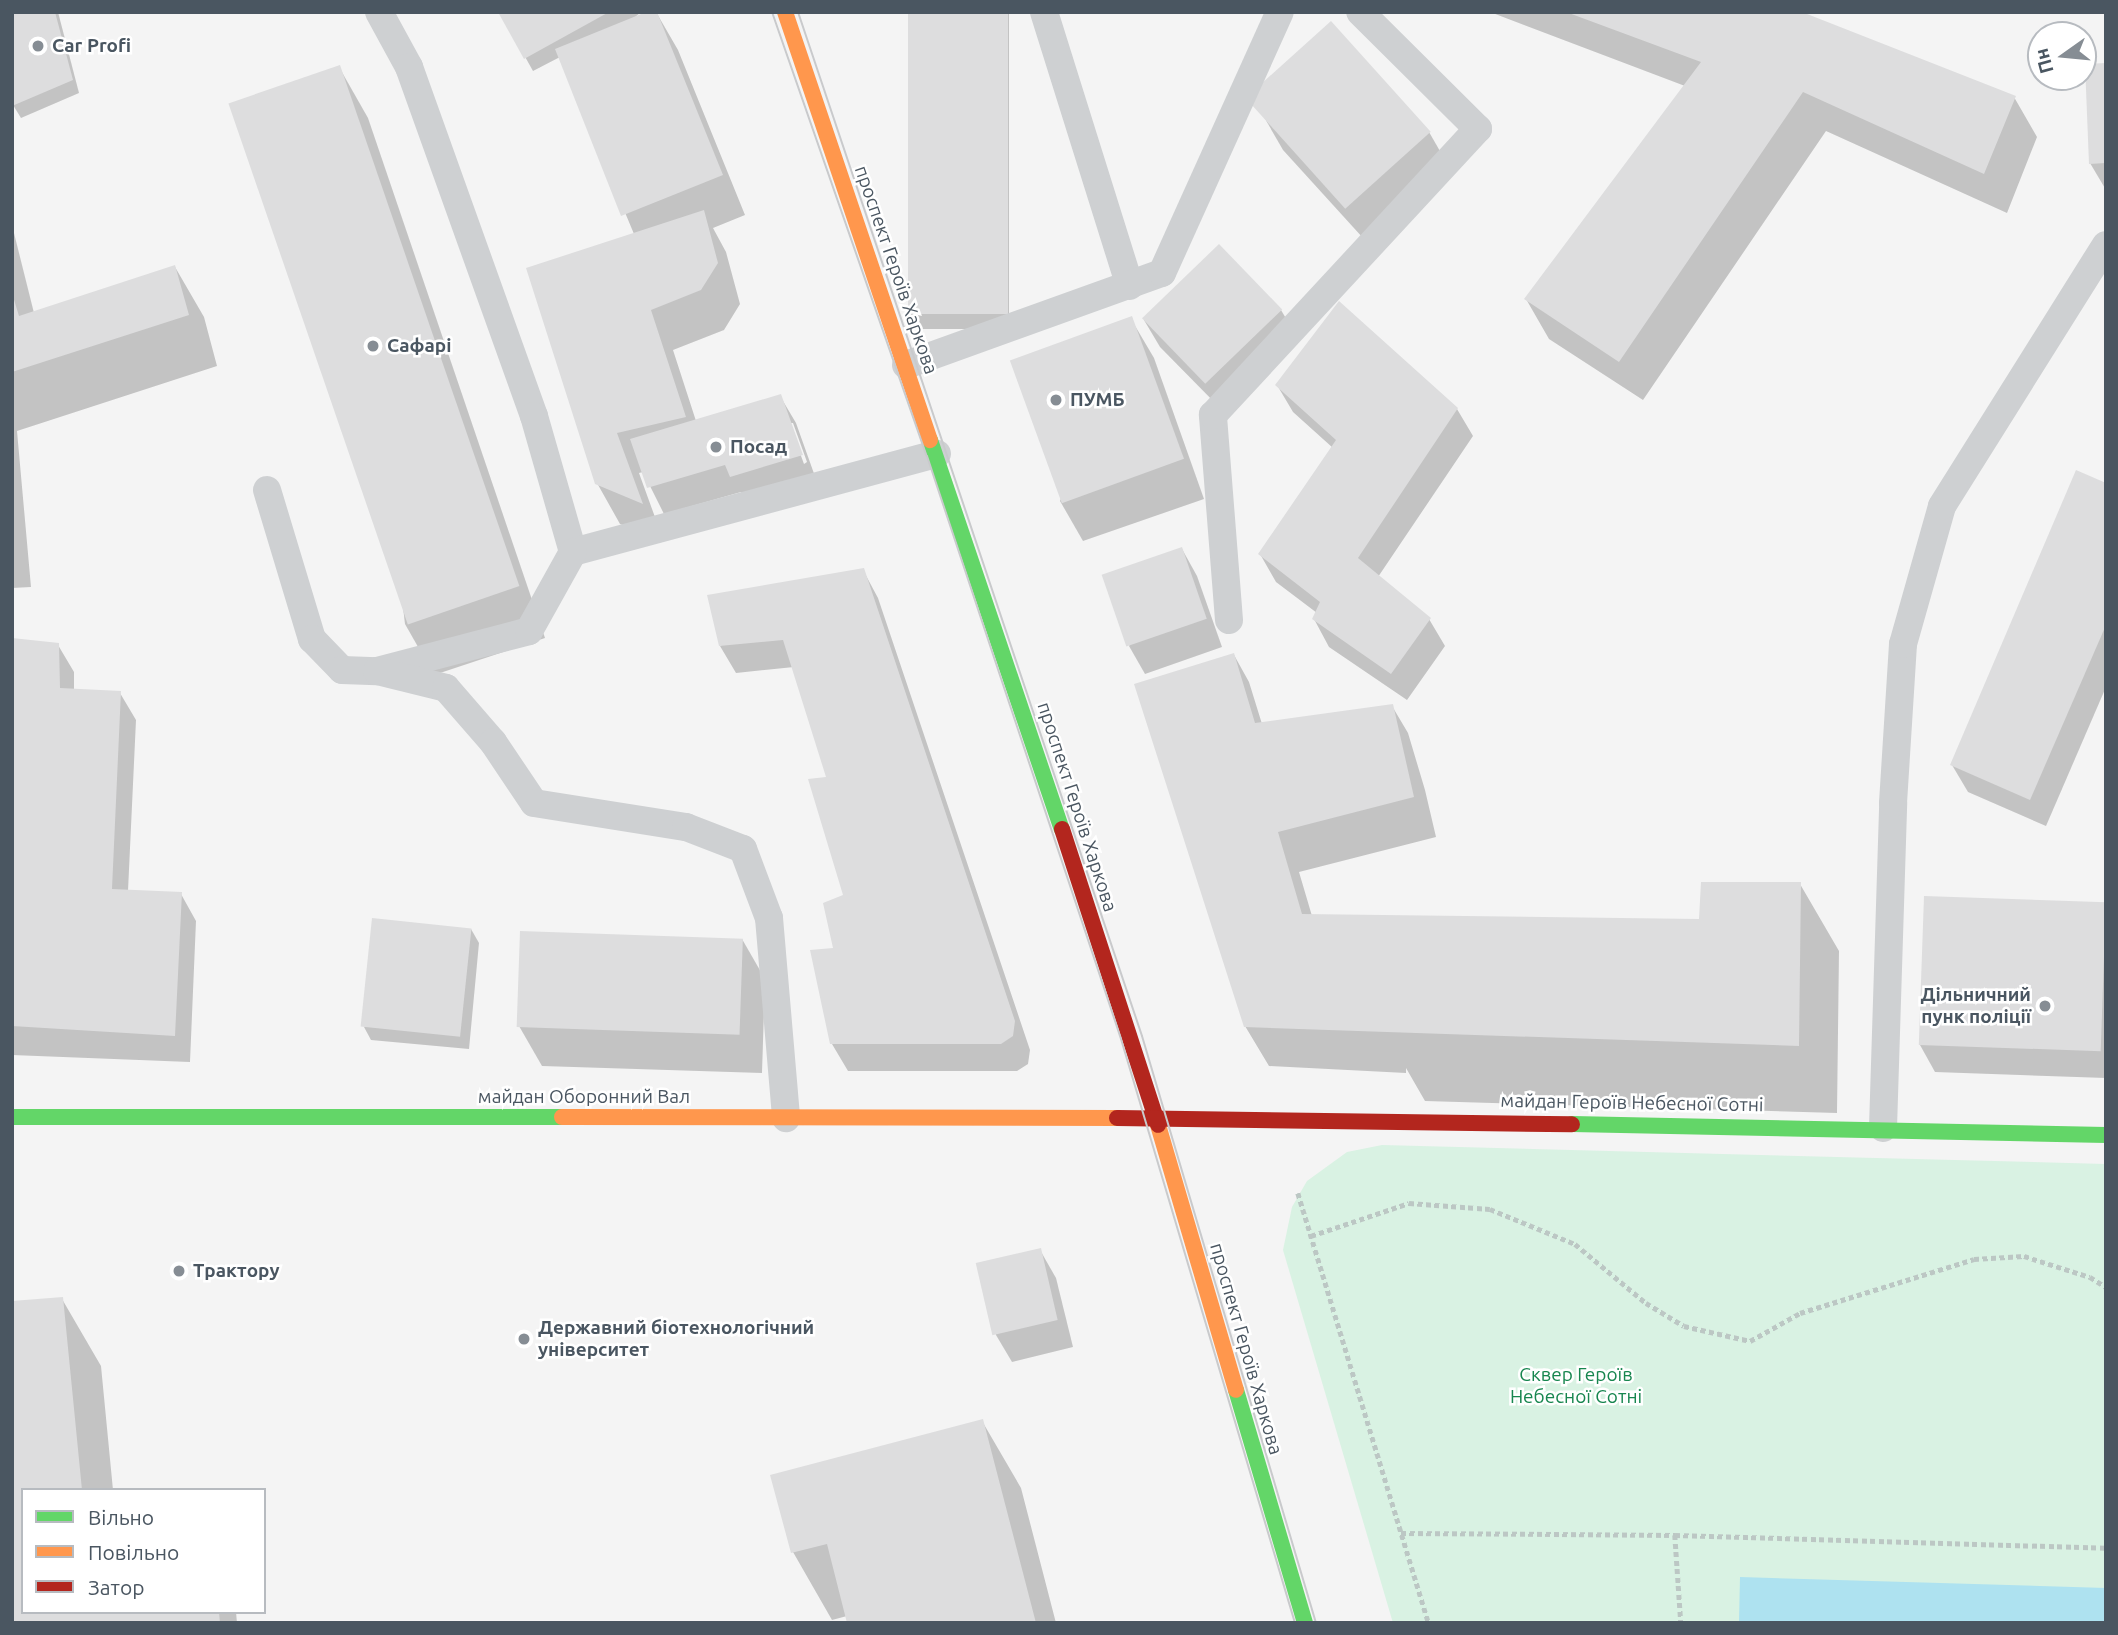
<!DOCTYPE html>
<html>
<head>
<meta charset="utf-8">
<style>
  body { margin:0 }
  #map { position:relative; width:2118px; height:1635px; overflow:hidden; background:#f4f4f4; font-family:Ubuntu,sans-serif }
  div>[style] { position:absolute }
  .green>* { inset:0; background:#d9f2e3 }
  .water>* { inset:0; background:#aee2f0 }
  .shadow>* { inset:0; background:#0003; transform-origin:0 0 }
  .building>* { inset:0; background:#ddddde; transform-origin:0 0 }
  .path>* { height:4.5px; margin-top:-2.25px; transform-origin:0; background:repeating-linear-gradient(90deg,#bcc7c4 0 5px,transparent 0 8.5px) }
  .lane>* { height:28px; margin:-14px; padding:0 14px; transform-origin:14px; border-radius:14px; background:#ced0d2 }
  .fast>* { height:16px; margin:-8px; padding:0 8px; transform-origin:8px; border-radius:8px; background:#63d668 }
  .slow>* { height:16px; margin:-8px; padding:0 8px; transform-origin:8px; border-radius:8px; background:#ff974d }
  .jam>* { height:16px; margin:-8px; padding:0 8px; transform-origin:8px; border-radius:8px; background:#b3261e }
  .tram>* { height:2px; margin:-1px; padding:0 1px; transform-origin:1px; border-radius:1px; background:#c9cacc }
  .dots>* { width:19px; height:19px; translate:-50% -50%; box-sizing:border-box; border:4px solid #fff; border-radius:50% }
  span { translate:-50% -50%; white-space:nowrap; text-align:center; line-height:1.15; -webkit-text-stroke:5px #fff; paint-order:stroke }
  .poi-label { font-size:19px; color:#4a5661; font-weight:700 }
  .left { translate:0 -50%; text-align:left }
  .right { translate:-100% -50%; text-align:right }
  .street-label { font-size:19px; color:#4a5661 }
  .park-label { font-size:19px; color:#17864f }
  .frame { position:absolute; inset:0; border:14px solid #4a5661; pointer-events:none }
  .legend { position:absolute; left:21px; top:1488px; width:245px; height:126px; box-sizing:border-box; background:#fff; border:2px solid #b7bbc0; margin:0; padding:9px 12px; list-style:none; font-size:21px; color:#4a5661 }
  .legend li { display:flex; align-items:center; gap:14px; height:35px }
  .legend b { width:35px; border:2px solid #b7bbc0 }
  .north { position:absolute; left:2027px; top:21px; width:70px; height:70px; box-sizing:border-box; background:#fff; border:2px solid #b7bbc0; border-radius:50%; rotate:255deg; font-size:19px; font-weight:700; line-height:28px; text-align:center; color:#4a5661 }
  .north::after { content:''; display:block; margin:auto; width:24px; height:32px; background:#868d94; clip-path:polygon(50% 0,100% 100%,50% 72%,0 100%) }
</style>
</head>
<body>
<div id="map">
  <div class="green">
    <div style="clip-path:polygon(1382px 1145px,2106px 1164px,2106px 1623px,1393px 1623px,1283px 1250px,1292px 1207px,1307px 1181px,1347px 1152px)"></div>
  </div>
  <div class="water">
    <div style="clip-path:polygon(1740px 1577px,2106px 1588px,2106px 1623px,1739px 1623px)"></div>
  </div>
  <div class="shadow">
    <div style="clip-path:polygon(12px 12px,58px 12px,79px 93px,21px 118px,13px 105px)"></div>
    <div style="clip-path:polygon(evenodd,500px 12px,641px 12px,633px 19px,656px 12px,678px 50px,745px 215px,713px 228px,726px 252px,740px 304px,724px 330px,673px 350px,696px 421px,780px 396px,796px 423px,817px 482px,747px 503px,741px 492px,664px 514px,643px 472px,639px 473px,664px 542px,620px 524px,597px 483px,634px 234px,560px 57px,533px 71px,500px 12px,789px 423px,793px 423px,807px 462px,804px 464px,789px 423px)"></div>
    <div style="left:909px;top:12px;width:100px;height:317px"></div>
    <div style="clip-path:polygon(1490px 12px,1797px 12px,2014px 97px,2037px 137px,2007px 213px,1826px 131px,1643px 400px,1549px 339px,1526px 299px,1685px 86px)"></div>
    <div style="clip-path:polygon(2106px 65px,2106px 190px,2090px 163px)"></div>
    <div style="clip-path:polygon(339px 67px,368px 118px,545px 638px,434px 675px,405px 624px)"></div>
    <div style="clip-path:polygon(1260px 110px,1429px 132px,1452px 172px,1373px 249px,1283px 150px)"></div>
    <div style="clip-path:polygon(12px 225px,34px 313px,175px 267px,204px 317px,217px 366px,17px 431px,31px 587px,12px 588px)"></div>
    <div style="clip-path:polygon(1281px 310px,1297px 337px,1222px 410px,1160px 347px,1144px 320px)"></div>
    <div style="clip-path:polygon(1131px 319px,1154px 358px,1204px 499px,1083px 541px,1060px 501px)"></div>
    <div style="clip-path:polygon(1277px 385px,1457px 409px,1473px 436px,1378px 577px,1429px 619px,1445px 646px,1407px 700px,1329px 647px,1314px 619px,1317px 613px,1276px 582px,1260px 554px,1333px 448px,1293px 412px)"></div>
    <div style="clip-path:polygon(2106px 485px,2106px 687px,2046px 826px,1968px 792px,1952px 765px)"></div>
    <div style="clip-path:polygon(1182px 549px,1197px 576px,1222px 647px,1145px 674px,1129px 646px)"></div>
    <div style="clip-path:polygon(863px 570px,878px 598px,1030px 1050px,1028px 1064px,1017px 1071px,848px 1071px,832px 1044px,835px 949px,845px 897px,828px 779px,794px 667px,736px 673px,720px 646px)"></div>
    <div style="clip-path:polygon(12px 640px,58px 645px,74px 672px,74px 690px,120px 693px,136px 720px,128px 891px,181px 894px,196px 921px,190px 1062px,12px 1055px)"></div>
    <div style="clip-path:polygon(1234px 655px,1249px 682px,1262px 724px,1392px 706px,1408px 733px,1425px 790px,1436px 837px,1299px 872px,1312px 916px,1701px 920px,1800px 884px,1839px 951px,1837px 1113px,1425px 1101px,1406px 1068px,1406px 1073px,1269px 1066px,1245px 1026px)"></div>
    <div style="clip-path:polygon(2106px 904px,2106px 1078px,1935px 1072px,1920px 1045px)"></div>
    <div style="clip-path:polygon(471px 929px,479px 943px,469px 1049px,371px 1040px,364px 1027px)"></div>
    <div style="clip-path:polygon(742px 939px,765px 979px,762px 1073px,542px 1066px,519px 1026px)"></div>
    <div style="clip-path:polygon(1040px 1250px,1056px 1278px,1073px 1347px,1012px 1362px,996px 1335px,978px 1265px)"></div>
    <div style="clip-path:polygon(62px 1299px,101px 1366px,113px 1490px,23px 1490px,23px 1612px,236px 1612px,237px 1623px,12px 1623px,12px 1303px)"></div>
    <div style="clip-path:polygon(982px 1421px,1021px 1488px,1056px 1623px,849px 1623px,847px 1616px,832px 1620px,793px 1552px)"></div>
  </div>
  <div class="building">
    <div style="clip-path:polygon(12px 12px,55px 12px,73px 80px,12px 106px)"></div>
    <div style="clip-path:polygon(498px 12px,609px 12px,524px 59px)"></div>
    <div style="clip-path:polygon(646px 12px,657px 12px,723px 175px,621px 216px,555px 49px)"></div>
    <div style="left:908px;top:12px;width:100px;height:302px"></div>
    <div style="clip-path:polygon(1566px 12px,1802px 12px,2016px 96px,1984px 174px,1803px 92px,1619px 362px,1524px 299px,1701px 62px)"></div>
    <div style="left:1331px;top:21px;width:149px;height:115px;rotate:48deg"></div>
    <div style="clip-path:polygon(2106px 63px,2106px 163px,2089px 164px,2085px 64px)"></div>
    <div style="left:340px;top:65px;width:551px;height:118px;rotate:71deg"></div>
    <div style="clip-path:polygon(704px 210px,718px 263px,701px 290px,651px 310px,686px 417px,617px 433px,643px 504px,595px 484px,526px 268px)"></div>
    <div style="left:1219px;top:244px;width:91px;height:107px;rotate:46deg"></div>
    <div style="clip-path:polygon(175px 265px,189px 315px,12px 372px,12px 293px,19px 316px)"></div>
    <div style="clip-path:polygon(1339px 301px,1458px 408px,1358px 558px,1431px 618px,1391px 674px,1312px 619px,1320px 602px,1258px 554px,1336px 440px,1275px 385px)"></div>
    <div style="left:1132px;top:316px;width:152px;height:130px;rotate:70deg"></div>
    <div style="clip-path:polygon(781px 394px,803px 455px,730px 477px,725px 465px,647px 488px,630px 439px)"></div>
    <div style="clip-path:polygon(2076px 470px,2106px 483px,2106px 625px,2030px 800px,1950px 765px)"></div>
    <div style="left:1182px;top:547px;width:76px;height:85px;rotate:71deg"></div>
    <div style="clip-path:polygon(864px 568px,1015px 1021px,1013px 1036px,1001px 1044px,830px 1044px,810px 950px,833px 948px,823px 903px,843px 895px,808px 779px,826px 777px,783px 640px,719px 646px,707px 595px)"></div>
    <div style="clip-path:polygon(12px 638px,59px 643px,60px 688px,121px 691px,112px 889px,182px 892px,175px 1036px,12px 1026px)"></div>
    <div style="clip-path:polygon(1234px 653px,1255px 723px,1393px 704px,1414px 797px,1278px 832px,1302px 914px,1699px 919px,1701px 882px,1801px 882px,1799px 1046px,1244px 1027px,1134px 684px)"></div>
    <div style="left:1924px;top:896px;width:182px;height:149px;rotate:2deg"></div>
    <div style="left:372px;top:918px;width:100px;height:109px;rotate:6deg"></div>
    <div style="left:520px;top:931px;width:223px;height:96px;rotate:2deg"></div>
    <div style="left:1041px;top:1248px;width:74px;height:67px;rotate:77deg"></div>
    <div style="clip-path:polygon(63px 1297px,82px 1490px,23px 1490px,23px 1612px,219px 1612px,220px 1623px,12px 1623px,12px 1301px)"></div>
    <div style="clip-path:polygon(983px 1419px,1036px 1623px,847px 1623px,827px 1544px,791px 1553px,770px 1475px)"></div>
  </div>
  <div class="path">
    <div style="left:1298px;top:1193px;width:450px;rotate:73.1deg"></div>
    <div style="left:1311px;top:1236px;width:103px;rotate:-18.6deg"></div>
    <div style="left:1409px;top:1203px;width:81px;rotate:4.2deg"></div>
    <div style="left:1490px;top:1209px;width:92px;rotate:22.4deg"></div>
    <div style="left:1575px;top:1244px;width:92px;rotate:39.7deg"></div>
    <div style="left:1646px;top:1303px;width:44px;rotate:31.2deg"></div>
    <div style="left:1684px;top:1326px;width:68px;rotate:12.8deg"></div>
    <div style="left:1750px;top:1341px;width:57px;rotate:-29.2deg"></div>
    <div style="left:1800px;top:1313px;width:182px;rotate:-17.2deg"></div>
    <div style="left:1974px;top:1259px;width:50px;rotate:-3.4deg"></div>
    <div style="left:2024px;top:1256px;width:69px;rotate:17.7deg"></div>
    <div style="left:2090px;top:1277px;width:19px;rotate:32deg"></div>
    <div style="left:1401px;top:1533px;width:274px;rotate:0.4deg"></div>
    <div style="left:1675px;top:1535px;width:431px;rotate:1.7deg"></div>
    <div style="left:1675px;top:1535px;width:88px;rotate:86.1deg"></div>
  </div>
  <div class="lane">
    <div style="left:379px;top:12px;width:63px;rotate:61.4deg"></div>
    <div style="left:409px;top:67px;width:371px;rotate:70.3deg"></div>
    <div style="left:534px;top:416px;width:141px;rotate:74deg"></div>
    <div style="left:573px;top:552px;width:377px;rotate:-15.1deg"></div>
    <div style="left:1044px;top:12px;width:287px;rotate:72.6deg"></div>
    <div style="left:906px;top:365px;width:272px;rotate:-19.8deg"></div>
    <div style="left:1162px;top:273px;width:286px;rotate:-65.7deg"></div>
    <div style="left:267px;top:490px;width:156px;rotate:73.2deg"></div>
    <div style="left:312px;top:639px;width:43px;rotate:45.9deg"></div>
    <div style="left:342px;top:670px;width:35px;rotate:2deg"></div>
    <div style="left:377px;top:671px;width:157px;rotate:-14.7deg"></div>
    <div style="left:529px;top:631px;width:90px;rotate:-60.9deg"></div>
    <div style="left:1229px;top:620px;width:206px;rotate:-94.5deg"></div>
    <div style="left:1213px;top:415px;width:390px;rotate:-47.2deg"></div>
    <div style="left:1478px;top:129px;width:166px;rotate:-135.2deg"></div>
    <div style="left:377px;top:671px;width:71px;rotate:13.8deg"></div>
    <div style="left:446px;top:688px;width:72px;rotate:49deg"></div>
    <div style="left:493px;top:742px;width:73px;rotate:56.1deg"></div>
    <div style="left:534px;top:803px;width:154px;rotate:9deg"></div>
    <div style="left:686px;top:827px;width:61px;rotate:21.1deg"></div>
    <div style="left:743px;top:849px;width:74px;rotate:69.4deg"></div>
    <div style="left:769px;top:918px;width:201px;rotate:85.1deg"></div>
    <div style="left:1883px;top:1128px;width:325px;rotate:-88.2deg"></div>
    <div style="left:1893px;top:803px;width:159px;rotate:-86.4deg"></div>
    <div style="left:1903px;top:644px;width:143px;rotate:-74.2deg"></div>
    <div style="left:1942px;top:506px;width:308px;rotate:-57.9deg"></div>
  </div>
  <div class="fast">
    <div style="left:930px;top:440px;width:411px;rotate:71.3deg"></div>
    <div style="left:12px;top:1117px;width:550px"></div>
    <div style="left:1572px;top:1124px;width:534px;rotate:1.18deg"></div>
    <div style="left:1236px;top:1390px;width:243px;rotate:73.5deg"></div>
  </div>
  <div class="slow">
    <div style="left:785px;top:12px;width:452px;rotate:71.3deg"></div>
    <div style="left:562px;top:1117px;width:555px;rotate:0.1deg"></div>
    <div style="left:1158px;top:1125px;width:276px;rotate:73.6deg"></div>
  </div>
  <div class="jam">
    <div style="left:1062px;top:829px;width:311px;rotate:72deg"></div>
    <div style="left:1117px;top:1118px;width:455px;rotate:0.8deg"></div>
  </div>
  <div class="tram">
    <div style="left:772px;top:12px;width:470px;rotate:70.8deg"></div>
    <div style="left:927px;top:456px;width:614px;rotate:71.59deg"></div>
    <div style="left:1121px;top:1039px;width:609px;rotate:73.41deg"></div>
    <div style="left:798px;top:12px;width:1080px;rotate:71.43deg"></div>
    <div style="left:1142px;top:1036px;width:612px;rotate:73.49deg"></div>
  </div>
  <div class="dots">
    <div style="left:38px;top:46px;background:#868d94"></div>
    <div style="left:373px;top:346px;background:#868d94"></div>
    <div style="left:1056px;top:400px;background:#868d94"></div>
    <div style="left:716px;top:447px;background:#868d94"></div>
    <div style="left:2045px;top:1006px;background:#868d94"></div>
    <div style="left:179px;top:1271px;background:#868d94"></div>
    <div style="left:524px;top:1339px;background:#868d94"></div>
  </div>
  <div class="poi-label">
    <span class="left" style="left:52px;top:46px">Car Profi</span>
    <span class="left" style="left:387px;top:346px">Сафарі</span>
    <span class="left" style="left:1070px;top:400px">ПУМБ</span>
    <span class="left" style="left:730px;top:447px">Посад</span>
    <span class="right" style="left:2031px;top:1006px">Дільничний<br>пунк поліції</span>
    <span class="left" style="left:193px;top:1271px">Трактору</span>
    <span class="left" style="left:538px;top:1339px">Державний біотехнологічний<br>університет</span>
  </div>
  <div class="street-label">
    <span style="left:896px;top:270px;rotate:71deg">проспект Героїв Харкова</span>
    <span style="left:1077px;top:807px;rotate:72deg">проспект Героїв Харкова</span>
    <span style="left:584px;top:1097px">майдан Оборонний Вал</span>
    <span style="left:1632px;top:1103px;rotate:1deg">майдан Героїв Небесної Сотні</span>
    <span style="left:1246px;top:1349px;rotate:74deg">проспект Героїв Харкова</span>
  </div>
  <div class="park-label">
    <span style="left:1576px;top:1386px">Сквер Героїв<br>Небесної Сотні</span>
  </div>
  <div class="frame"></div>
  <ul class="legend">
  <li><b style="height:9px;background:#63d668"></b>Вільно</li>
  <li><b style="height:9px;background:#ff974d"></b>Повільно</li>
  <li><b style="height:9px;background:#b3261e"></b>Затор</li>
  </ul>
  <div class="north">Пн</div>
</div>
</body>
</html>
